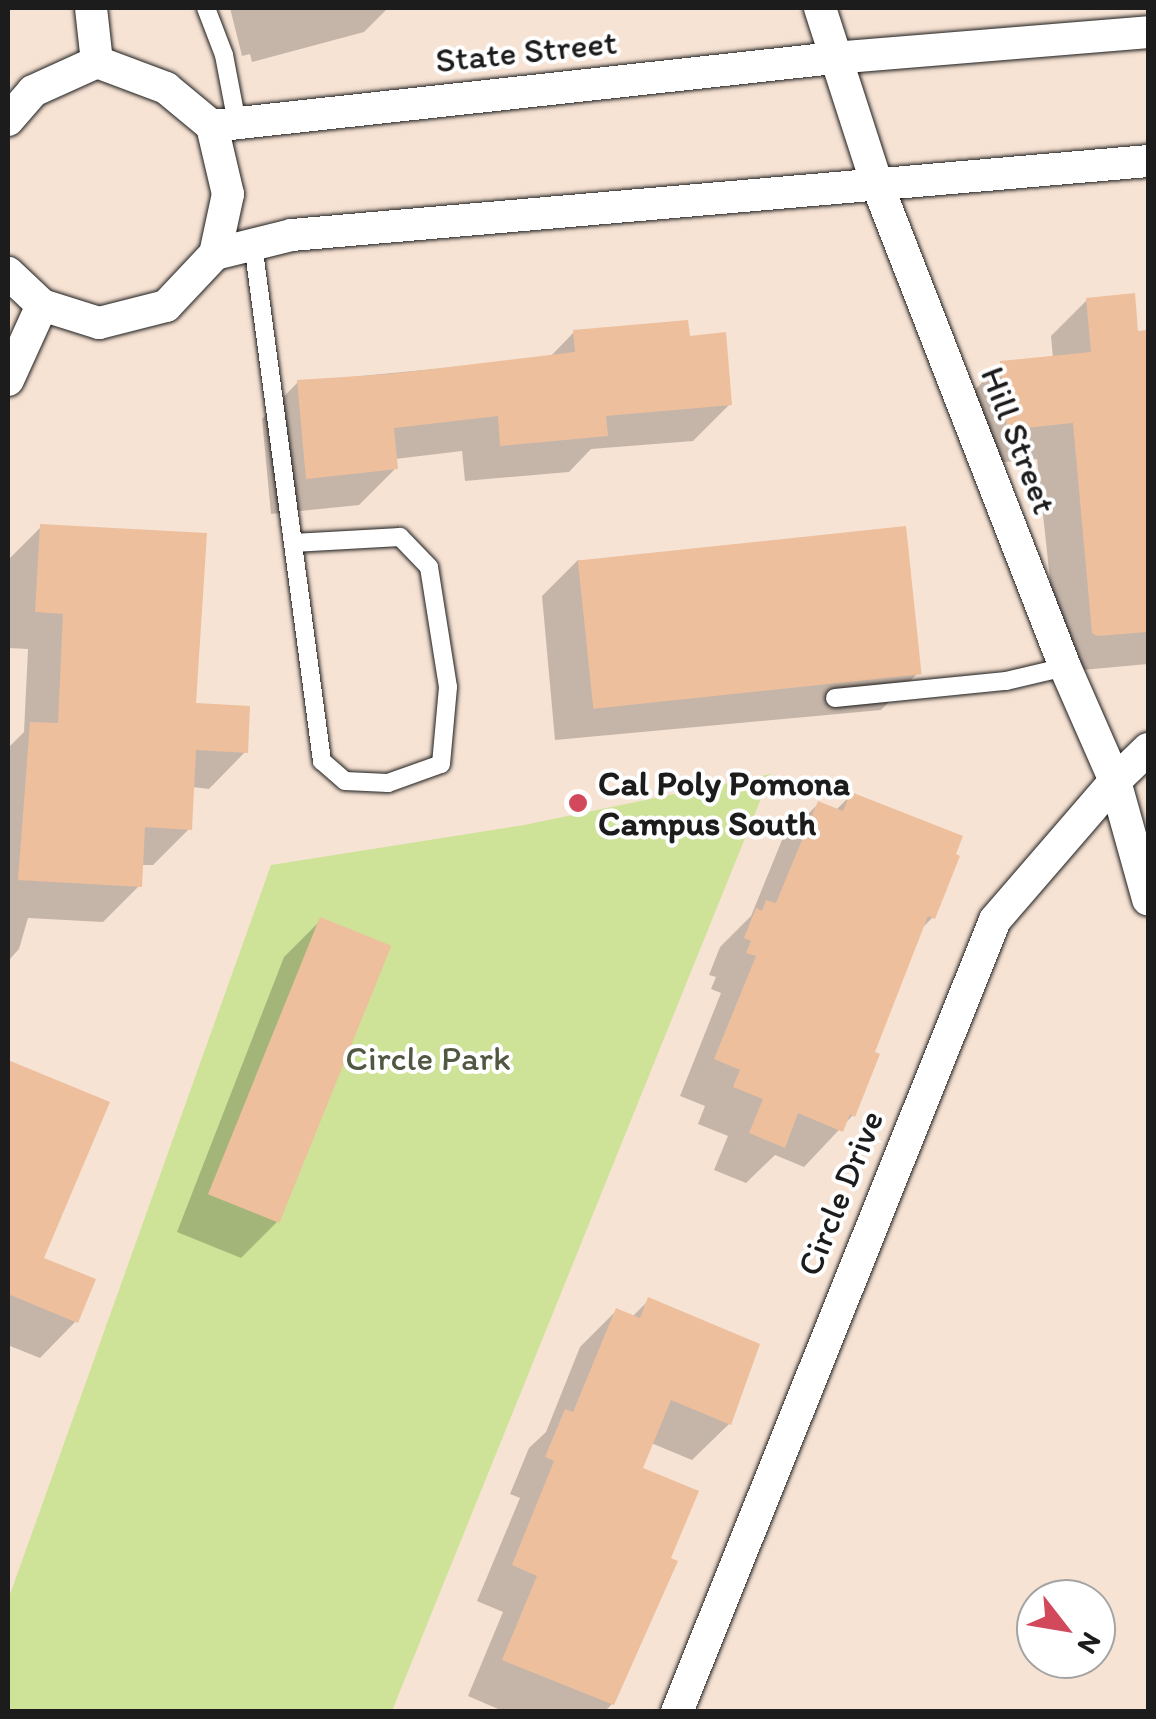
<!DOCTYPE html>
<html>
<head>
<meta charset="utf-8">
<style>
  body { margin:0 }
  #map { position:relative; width:1156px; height:1719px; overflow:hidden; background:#fbf2eb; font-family:Itim,sans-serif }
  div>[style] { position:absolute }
  .built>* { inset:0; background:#f7e3d4 }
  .green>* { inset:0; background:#cee398 }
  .shadow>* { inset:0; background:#0003 }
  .building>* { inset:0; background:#edbf9d; transform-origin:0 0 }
  .roads { filter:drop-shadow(0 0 2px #1c1c1c) drop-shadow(0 0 2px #1c1c1c) }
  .service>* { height:18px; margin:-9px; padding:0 9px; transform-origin:9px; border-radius:9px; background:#fff }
  .minor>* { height:32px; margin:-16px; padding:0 16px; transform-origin:16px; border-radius:16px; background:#fff }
  .dots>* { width:28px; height:28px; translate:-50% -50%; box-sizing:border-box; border:5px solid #fff; border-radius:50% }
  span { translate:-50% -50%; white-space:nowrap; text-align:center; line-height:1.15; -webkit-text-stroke:8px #fff; paint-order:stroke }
  .street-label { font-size:35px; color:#1c1c1c }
  .poi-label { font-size:35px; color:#1c1c1c; font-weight:700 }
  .left { translate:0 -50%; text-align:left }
  .park-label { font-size:35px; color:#515841 }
  .frame { position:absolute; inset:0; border:10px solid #1c1c1c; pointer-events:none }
  .north { position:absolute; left:1016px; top:1579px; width:100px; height:100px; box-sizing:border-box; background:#fff; border:2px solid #a4a4a4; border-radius:50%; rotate:121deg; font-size:28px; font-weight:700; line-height:40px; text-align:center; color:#1c1c1c }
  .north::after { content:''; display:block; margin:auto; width:35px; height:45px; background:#d1495b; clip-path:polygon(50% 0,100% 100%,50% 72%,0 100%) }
</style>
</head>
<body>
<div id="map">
  <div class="built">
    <div style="clip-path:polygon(evenodd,8px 8px,1148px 8px,1148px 1711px,8px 1712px,8px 8px,1036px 1599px,1096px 1599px,1096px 1659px,1036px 1659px,1036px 1599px)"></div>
  </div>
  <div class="green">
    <div style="clip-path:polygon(771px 774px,392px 1711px,8px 1711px,8px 1600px,271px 865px,524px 825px)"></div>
  </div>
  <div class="shadow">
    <div style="clip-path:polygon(230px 8px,388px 8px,364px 32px,252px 62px,250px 54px,242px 56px)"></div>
    <div style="clip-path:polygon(1087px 300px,1136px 334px,1148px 332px,1148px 664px,1060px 672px,1037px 459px,971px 465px,965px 400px,1001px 363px,1053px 358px,1051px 336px)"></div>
    <div style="clip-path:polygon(574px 332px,687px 338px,730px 404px,693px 441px,591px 449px,569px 472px,465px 481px,462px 451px,395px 459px,396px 468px,359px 505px,271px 514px,262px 419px,298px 382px,549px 358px)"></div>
    <div style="clip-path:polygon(41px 527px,193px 706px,245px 752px,209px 789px,192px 787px,189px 829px,153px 865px,140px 865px,139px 886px,103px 922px,28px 918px,19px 949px,8px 961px,8px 748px,24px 732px,28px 649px,8px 648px,8px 560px)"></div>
    <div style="clip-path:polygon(578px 560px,918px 673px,881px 710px,555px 740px,542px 596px)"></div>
    <div style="clip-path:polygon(851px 795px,933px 917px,919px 931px,871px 1053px,853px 1115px,804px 1167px,775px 1155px,746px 1183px,714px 1170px,728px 1136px,698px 1124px,705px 1106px,680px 1096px,721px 993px,711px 989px,716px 977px,709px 975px,720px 947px,751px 916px,782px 840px,818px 804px,835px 811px)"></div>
    <div style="clip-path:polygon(321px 920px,277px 1222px,241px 1258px,177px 1232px,284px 957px)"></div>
    <div style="clip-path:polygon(8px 1063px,107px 1103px,41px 1259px,76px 1321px,40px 1358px,10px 1346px,8px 1352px)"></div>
    <div style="clip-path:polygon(649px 1300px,729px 1424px,692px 1460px,651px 1443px,640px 1469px,612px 1704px,604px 1712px,505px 1712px,468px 1696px,503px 1612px,477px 1601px,520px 1498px,510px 1494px,529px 1448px,546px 1432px,580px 1347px,616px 1311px,632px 1317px)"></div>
  </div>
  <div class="building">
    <div style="clip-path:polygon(1135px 293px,1138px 331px,1148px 330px,1148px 632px,1097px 636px,1092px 633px,1073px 423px,1007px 430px,1000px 361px,1091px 352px,1086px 298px)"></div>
    <div style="clip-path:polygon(688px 320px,690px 336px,726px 332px,732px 405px,606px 416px,608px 436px,500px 446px,498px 416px,394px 428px,398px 469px,306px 479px,297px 380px,390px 374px,575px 352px,573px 330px)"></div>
    <div style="clip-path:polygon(40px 524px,207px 533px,196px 703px,250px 706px,248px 753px,196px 750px,192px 830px,145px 827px,142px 887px,18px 880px,30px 722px,58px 723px,63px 614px,35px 612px)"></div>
    <div style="left:906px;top:526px;width:149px;height:330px;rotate:84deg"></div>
    <div style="clip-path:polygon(851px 792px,963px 836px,956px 854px,960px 856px,935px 919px,928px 916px,875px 1052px,880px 1054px,855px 1117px,850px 1114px,843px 1132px,798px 1113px,785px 1148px,749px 1133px,763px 1099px,733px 1087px,740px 1070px,714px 1059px,756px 956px,746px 953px,751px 941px,744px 938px,756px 908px,762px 911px,766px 900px,776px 903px,818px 801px,843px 811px)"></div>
    <div style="left:320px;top:917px;width:77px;height:299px;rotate:22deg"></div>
    <div style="clip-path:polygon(8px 1060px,110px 1102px,44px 1258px,96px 1279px,78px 1323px,8px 1294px)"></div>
    <div style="clip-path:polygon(648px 1297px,760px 1344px,731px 1425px,671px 1400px,643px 1468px,699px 1491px,671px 1558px,678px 1561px,614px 1705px,502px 1660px,537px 1576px,512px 1565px,554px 1461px,545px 1457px,565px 1409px,573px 1412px,616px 1308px,640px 1318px)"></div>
  </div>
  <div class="roads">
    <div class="service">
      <div style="left:206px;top:8px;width:50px;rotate:69deg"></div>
      <div style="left:224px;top:55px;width:69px;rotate:79.2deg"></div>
      <div style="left:253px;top:244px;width:522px;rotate:82.4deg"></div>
      <div style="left:322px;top:761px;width:30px;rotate:41deg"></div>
      <div style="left:345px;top:781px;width:43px;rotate:2.7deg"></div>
      <div style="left:388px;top:783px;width:56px;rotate:-19.7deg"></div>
      <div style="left:441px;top:764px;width:77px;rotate:-84.8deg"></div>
      <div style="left:448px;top:687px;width:121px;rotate:-99deg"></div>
      <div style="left:429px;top:567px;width:42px;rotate:-134deg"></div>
      <div style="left:400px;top:537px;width:107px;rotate:176.8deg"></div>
      <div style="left:835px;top:698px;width:172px;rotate:-5.7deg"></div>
      <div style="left:1006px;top:681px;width:61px;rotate:-13.3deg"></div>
    </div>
    <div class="minor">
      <div style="left:91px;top:8px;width:54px;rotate:83.7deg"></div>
      <div style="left:820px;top:8px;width:185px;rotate:72.1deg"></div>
      <div style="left:877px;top:184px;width:518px;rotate:68.73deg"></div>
      <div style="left:1065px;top:667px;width:124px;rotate:66.3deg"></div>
      <div style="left:1115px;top:781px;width:123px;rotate:74.4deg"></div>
      <div style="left:8px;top:120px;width:38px;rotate:-49deg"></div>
      <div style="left:33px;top:91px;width:70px;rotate:-24.4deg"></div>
      <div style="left:97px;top:62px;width:74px;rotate:20.6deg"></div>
      <div style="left:166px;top:88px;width:60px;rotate:39.6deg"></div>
      <div style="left:212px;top:126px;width:70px;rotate:76.8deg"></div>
      <div style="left:228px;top:194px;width:61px;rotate:102.2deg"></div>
      <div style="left:215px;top:254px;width:71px;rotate:133.3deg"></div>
      <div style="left:166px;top:306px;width:69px;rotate:165.8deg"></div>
      <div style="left:99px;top:323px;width:60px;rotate:-162.5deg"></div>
      <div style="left:42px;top:305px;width:47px;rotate:-136.7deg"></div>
      <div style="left:212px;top:126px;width:626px;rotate:-6.24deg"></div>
      <div style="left:834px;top:58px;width:315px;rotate:-4.7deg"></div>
      <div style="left:215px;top:254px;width:79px;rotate:-13.9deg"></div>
      <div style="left:292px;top:235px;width:859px;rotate:-4.94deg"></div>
      <div style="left:8px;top:380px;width:82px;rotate:-65.6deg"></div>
      <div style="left:677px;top:1712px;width:853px;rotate:-68.12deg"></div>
      <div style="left:995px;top:920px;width:184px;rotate:-49.2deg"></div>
      <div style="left:1115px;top:781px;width:46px;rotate:-44.1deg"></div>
    </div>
  </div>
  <div class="dots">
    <div style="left:578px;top:803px;background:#d1495b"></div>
  </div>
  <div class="street-label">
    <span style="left:526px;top:51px;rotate:-6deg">State Street</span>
    <span style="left:1019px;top:440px;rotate:69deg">Hill Street</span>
    <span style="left:840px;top:1193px;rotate:-68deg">Circle Drive</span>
  </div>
  <div class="poi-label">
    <span class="left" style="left:598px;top:803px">Cal Poly Pomona<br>Campus South</span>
  </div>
  <div class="park-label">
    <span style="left:428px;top:1058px">Circle Park</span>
  </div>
  <div class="frame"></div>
  <div class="north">N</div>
</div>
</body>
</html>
